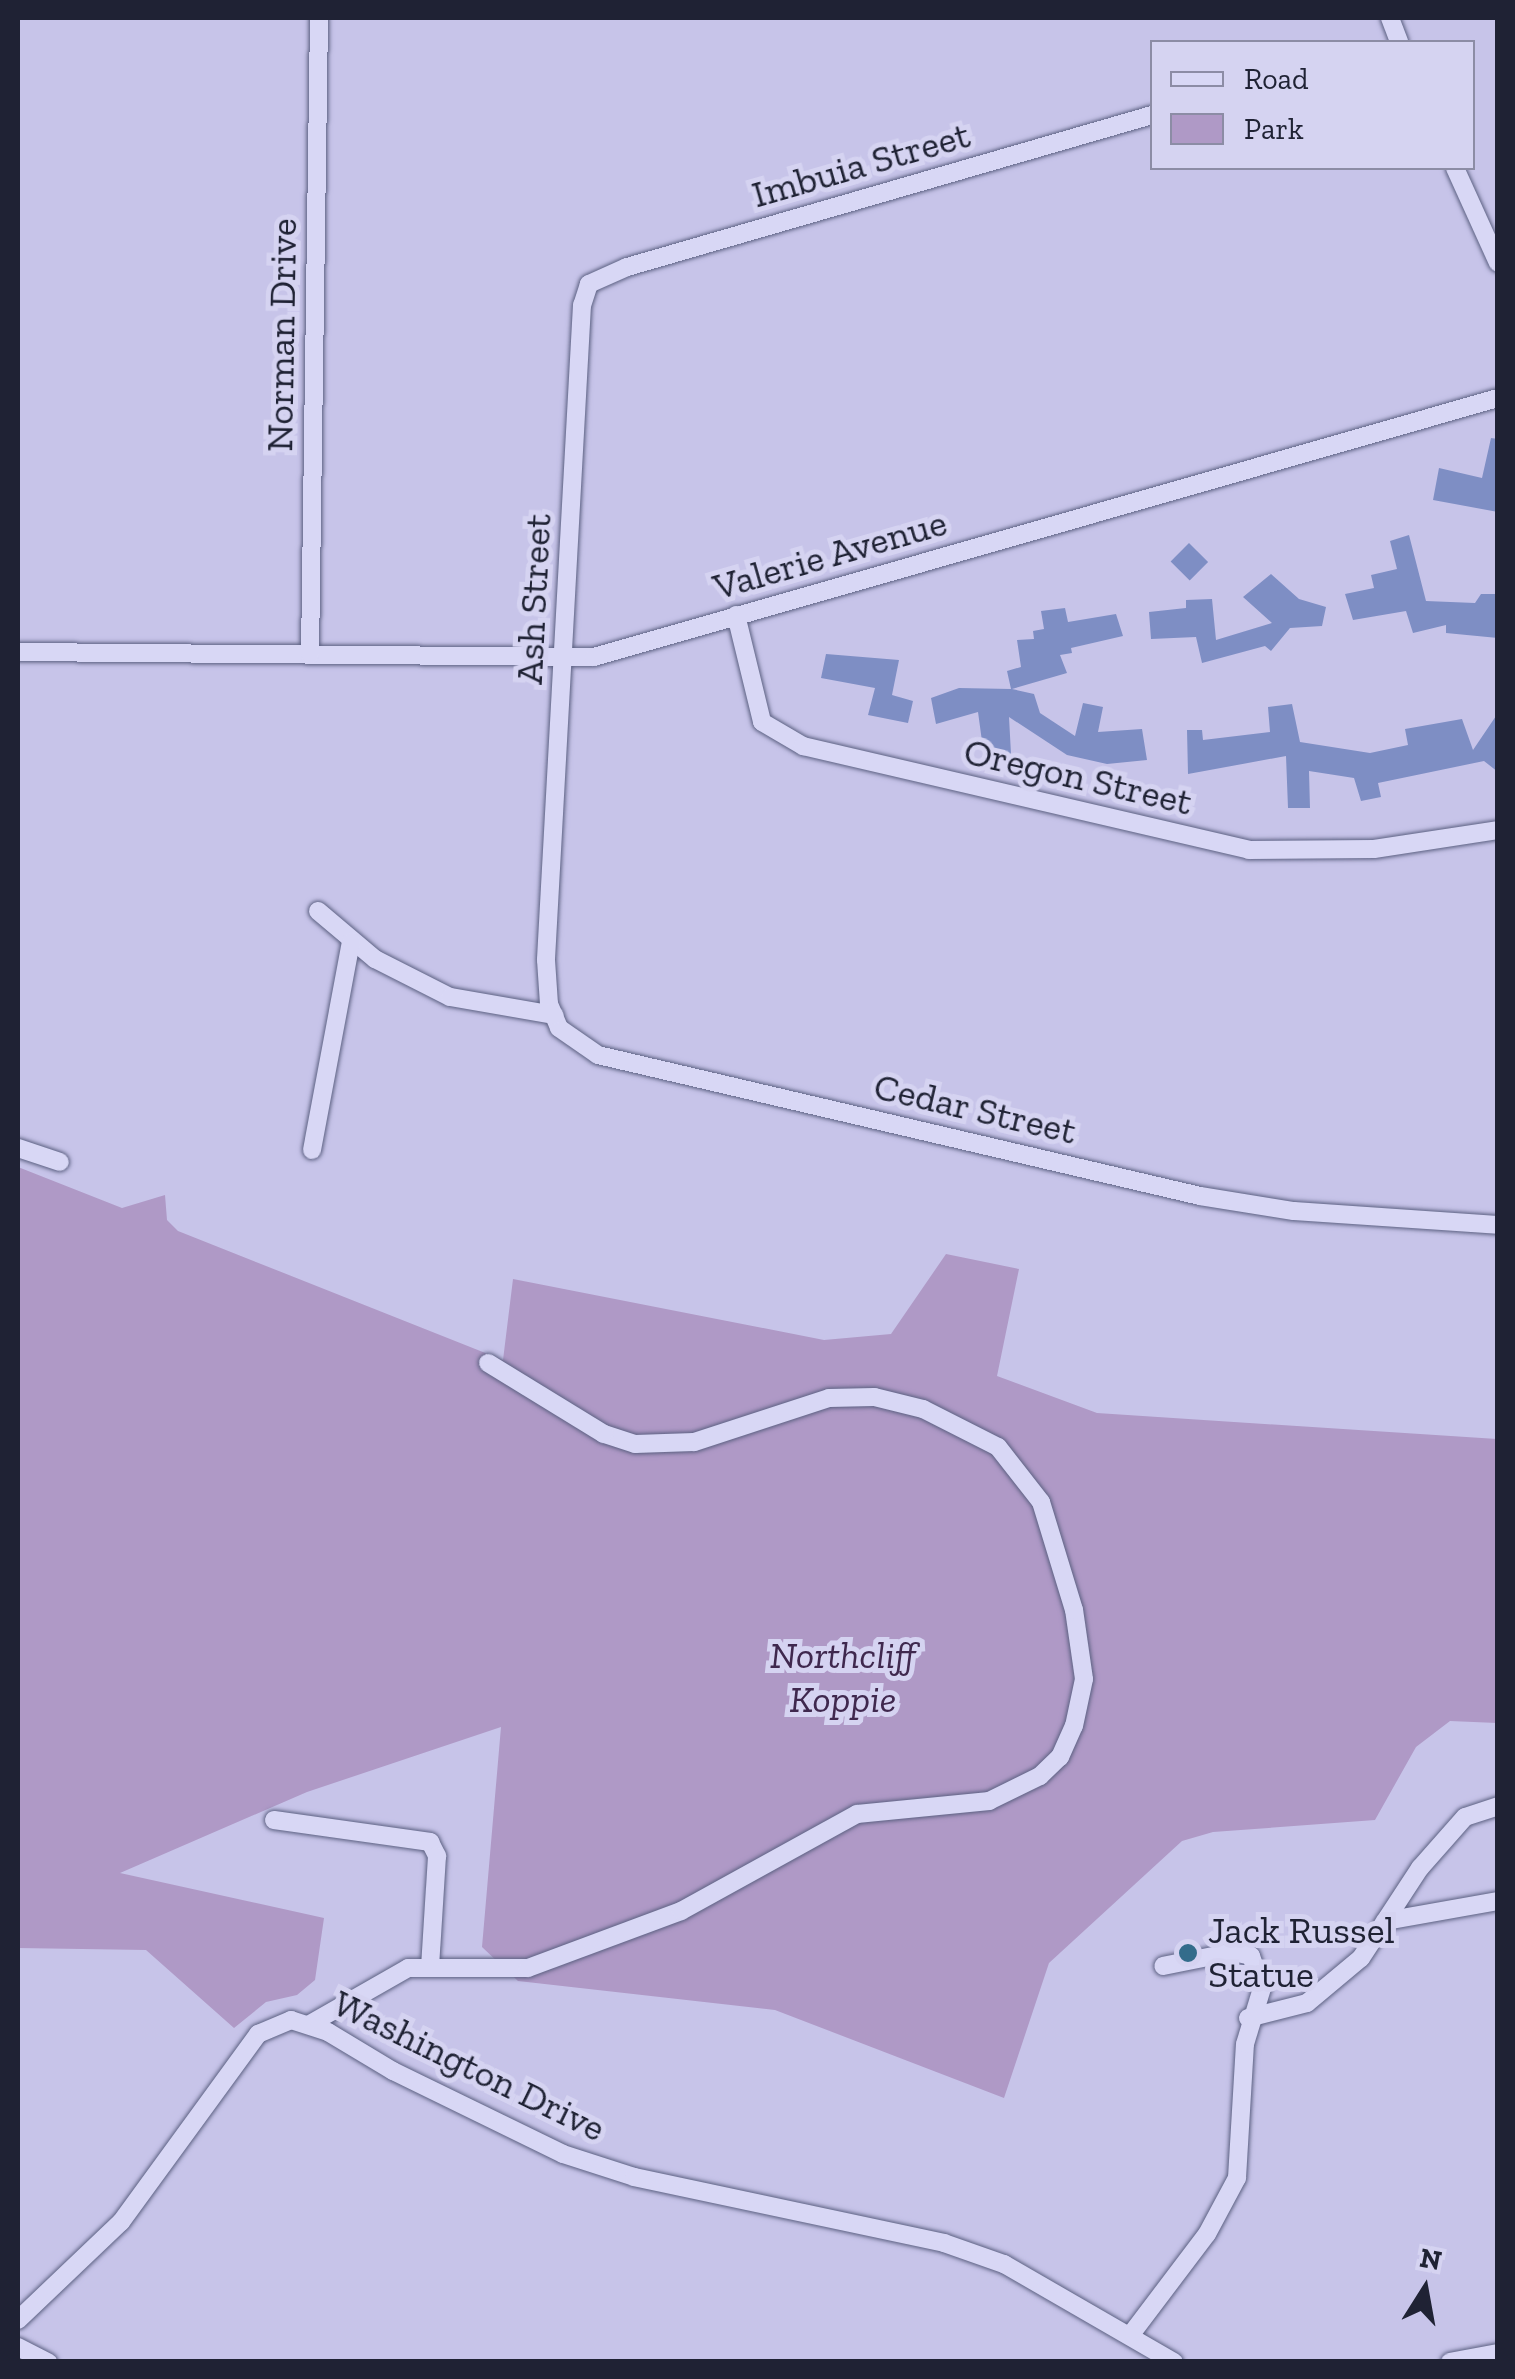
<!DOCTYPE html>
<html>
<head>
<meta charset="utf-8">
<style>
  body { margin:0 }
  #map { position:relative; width:1515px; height:2379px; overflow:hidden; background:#c7c4e9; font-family:"Zilla Slab",serif }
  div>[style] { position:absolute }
  .green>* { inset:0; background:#af99c6 }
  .building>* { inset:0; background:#7e8ec4; transform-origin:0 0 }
  .roads { filter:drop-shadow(0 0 2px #5c6182) drop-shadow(0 0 2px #5c6182) }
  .minor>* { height:18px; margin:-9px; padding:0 9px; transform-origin:9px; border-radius:9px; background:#d8d7f5 }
  .dots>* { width:28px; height:28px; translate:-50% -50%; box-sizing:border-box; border:5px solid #d5d3f1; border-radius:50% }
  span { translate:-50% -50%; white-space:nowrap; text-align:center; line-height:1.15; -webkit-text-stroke:10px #d5d3f1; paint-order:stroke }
  .street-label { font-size:38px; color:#1f2234 }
  .park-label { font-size:38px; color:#3f284e; font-style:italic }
  .poi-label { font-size:38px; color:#1f2234 }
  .left { translate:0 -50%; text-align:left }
  .frame { position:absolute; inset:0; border:20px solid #1f2234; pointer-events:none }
  .legend { position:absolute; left:1150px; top:40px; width:325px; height:130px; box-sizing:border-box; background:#d5d3f1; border:2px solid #8c8ca5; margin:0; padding:12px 18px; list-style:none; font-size:30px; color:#1f2234 }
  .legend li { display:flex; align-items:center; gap:20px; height:50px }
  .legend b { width:50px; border:2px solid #8c8ca5 }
  .north { position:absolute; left:1375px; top:2239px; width:100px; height:100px; -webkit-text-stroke:8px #d5d3f1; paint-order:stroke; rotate:11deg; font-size:28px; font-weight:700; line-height:40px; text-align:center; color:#1f2234 }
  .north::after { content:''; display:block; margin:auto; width:35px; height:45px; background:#1f2234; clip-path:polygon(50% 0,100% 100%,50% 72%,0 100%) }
</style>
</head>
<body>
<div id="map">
  <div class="green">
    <div style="clip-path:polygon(18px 1167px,122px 1208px,165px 1195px,167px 1220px,178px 1231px,503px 1360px,513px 1279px,824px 1340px,891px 1334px,946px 1254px,1019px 1269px,997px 1376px,1097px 1413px,1497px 1439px,1497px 1723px,1450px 1721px,1416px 1747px,1375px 1820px,1213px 1832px,1182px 1841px,1049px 1963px,1004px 2098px,775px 2010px,518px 1981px,482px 1947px,501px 1727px,307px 1792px,120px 1873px,324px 1918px,315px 1980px,297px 1995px,266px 2002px,234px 2028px,146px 1950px,18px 1948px)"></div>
  </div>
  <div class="building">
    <div style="clip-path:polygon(1491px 438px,1498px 439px,1498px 512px,1433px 500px,1439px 468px,1482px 478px)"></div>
    <div style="clip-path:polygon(1409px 535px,1426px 601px,1475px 603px,1481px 594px,1498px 594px,1498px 638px,1446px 633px,1446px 625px,1413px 633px,1406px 611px,1353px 620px,1345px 594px,1374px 588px,1371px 575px,1397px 569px,1390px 541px)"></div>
    <div style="left:1189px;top:543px;width:27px;height:26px;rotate:45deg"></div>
    <div style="clip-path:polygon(1271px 574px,1299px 599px,1326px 607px,1322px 626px,1290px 628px,1271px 651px,1265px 646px,1202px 663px,1196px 637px,1151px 639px,1149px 612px,1186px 608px,1186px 600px,1212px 599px,1216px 640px,1272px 623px,1243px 597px)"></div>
    <div style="clip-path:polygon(1065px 608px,1068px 622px,1116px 614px,1123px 636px,1071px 648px,1072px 653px,1060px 655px,1067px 673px,1012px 689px,1034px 694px,1040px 713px,1075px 736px,1083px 703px,1103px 707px,1098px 732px,1142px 729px,1147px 760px,1107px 764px,1067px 755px,1009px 717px,1011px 754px,984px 756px,978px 712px,936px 724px,931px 698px,959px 688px,1011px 689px,1007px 671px,1021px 667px,1017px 640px,1034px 639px,1033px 631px,1044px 629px,1041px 611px)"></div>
    <div style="clip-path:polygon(826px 654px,899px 660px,892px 695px,913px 701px,908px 723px,868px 715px,875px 688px,821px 678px)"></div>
    <div style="clip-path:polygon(1292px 704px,1300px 742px,1370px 753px,1408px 745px,1405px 729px,1462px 719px,1473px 750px,1498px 713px,1498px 772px,1484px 761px,1378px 783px,1381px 797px,1361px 801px,1354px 778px,1309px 771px,1310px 808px,1288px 808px,1286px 756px,1188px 774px,1187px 730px,1202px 730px,1203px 740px,1270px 732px,1268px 707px)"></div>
  </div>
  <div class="roads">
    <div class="minor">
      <div style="left:1390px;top:18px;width:26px;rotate:69deg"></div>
      <div style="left:1152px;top:115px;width:547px;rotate:163.85deg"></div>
      <div style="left:627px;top:267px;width:42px;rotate:155.9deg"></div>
      <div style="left:589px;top:284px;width:22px;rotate:108deg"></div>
      <div style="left:582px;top:305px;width:656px;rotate:93.15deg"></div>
      <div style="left:546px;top:960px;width:44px;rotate:86.1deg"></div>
      <div style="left:549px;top:1004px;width:26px;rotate:67deg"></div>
      <div style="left:559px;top:1028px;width:47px;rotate:34.7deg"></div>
      <div style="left:598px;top:1055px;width:618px;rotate:13.18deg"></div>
      <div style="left:1200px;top:1196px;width:95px;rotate:9.1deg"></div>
      <div style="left:1294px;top:1211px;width:204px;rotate:3.9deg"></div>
      <div style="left:1455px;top:168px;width:104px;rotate:65.6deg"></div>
      <div style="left:736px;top:615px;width:110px;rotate:76.3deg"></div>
      <div style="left:762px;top:722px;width:48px;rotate:30.3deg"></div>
      <div style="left:803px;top:746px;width:458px;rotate:13.1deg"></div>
      <div style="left:1249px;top:850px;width:125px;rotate:-0.5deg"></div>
      <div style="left:1374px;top:849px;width:125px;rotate:-8.7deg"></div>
      <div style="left:18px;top:652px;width:576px;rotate:0.5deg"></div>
      <div style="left:594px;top:657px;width:940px;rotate:-15.99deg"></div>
      <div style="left:310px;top:654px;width:636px;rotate:-89.19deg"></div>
      <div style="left:318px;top:911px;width:75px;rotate:40.1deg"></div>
      <div style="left:375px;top:959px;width:84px;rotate:26.9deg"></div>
      <div style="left:450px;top:997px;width:106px;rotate:9.8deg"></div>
      <div style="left:18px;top:1148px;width:44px;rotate:18.4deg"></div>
      <div style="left:312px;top:1150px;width:212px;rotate:-79.4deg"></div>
      <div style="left:274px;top:1820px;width:158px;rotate:8deg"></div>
      <div style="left:430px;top:1842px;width:16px;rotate:63deg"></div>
      <div style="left:437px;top:1856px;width:111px;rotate:93.6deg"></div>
      <div style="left:1385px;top:1921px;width:115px;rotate:-10deg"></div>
      <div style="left:1248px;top:2018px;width:61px;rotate:-14.3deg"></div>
      <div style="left:1307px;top:2003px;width:70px;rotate:-39.8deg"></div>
      <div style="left:1361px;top:1958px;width:108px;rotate:-56.8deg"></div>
      <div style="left:1420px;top:1868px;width:68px;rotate:-48.6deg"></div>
      <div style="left:1465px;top:1817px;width:35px;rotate:-18deg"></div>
      <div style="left:310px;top:2024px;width:113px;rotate:-29.7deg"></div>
      <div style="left:408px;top:1968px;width:120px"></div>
      <div style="left:528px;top:1968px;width:163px;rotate:-20.4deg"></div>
      <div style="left:681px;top:1911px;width:201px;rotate:-28.9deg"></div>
      <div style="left:857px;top:1814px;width:133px;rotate:-5.6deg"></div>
      <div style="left:989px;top:1801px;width:57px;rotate:-26.1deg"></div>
      <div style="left:1040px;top:1776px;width:28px;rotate:-44deg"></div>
      <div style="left:1060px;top:1757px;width:34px;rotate:-66deg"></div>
      <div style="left:1074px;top:1726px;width:48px;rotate:-78deg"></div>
      <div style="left:1084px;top:1679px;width:70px;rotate:-98.2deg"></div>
      <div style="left:1074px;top:1610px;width:113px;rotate:-107deg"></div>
      <div style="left:1041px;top:1502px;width:70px;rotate:-128deg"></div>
      <div style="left:998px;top:1447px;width:84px;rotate:-153.1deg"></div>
      <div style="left:923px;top:1409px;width:50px;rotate:-166.2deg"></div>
      <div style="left:874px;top:1397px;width:45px;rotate:178.7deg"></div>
      <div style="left:829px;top:1398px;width:142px;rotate:161.9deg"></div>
      <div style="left:694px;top:1442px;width:59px;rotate:178.1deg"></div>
      <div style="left:635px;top:1444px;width:33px;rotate:-162deg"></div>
      <div style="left:604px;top:1434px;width:136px;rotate:-148.5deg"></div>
      <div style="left:18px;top:2320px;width:142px;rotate:-43.6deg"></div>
      <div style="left:121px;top:2222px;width:233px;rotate:-53.9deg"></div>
      <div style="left:258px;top:2034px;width:36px;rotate:-23deg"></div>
      <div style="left:291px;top:2020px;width:39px;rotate:18deg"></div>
      <div style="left:328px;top:2032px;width:76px;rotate:31deg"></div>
      <div style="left:393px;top:2071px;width:189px;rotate:26deg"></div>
      <div style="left:563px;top:2154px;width:75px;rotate:17.9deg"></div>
      <div style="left:634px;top:2177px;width:317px;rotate:12deg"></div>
      <div style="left:944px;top:2243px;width:64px;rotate:19.3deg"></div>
      <div style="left:1004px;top:2264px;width:196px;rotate:30deg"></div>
      <div style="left:1132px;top:2333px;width:124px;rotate:-52.9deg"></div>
      <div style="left:1207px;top:2234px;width:64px;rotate:-61.8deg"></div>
      <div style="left:1237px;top:2178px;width:134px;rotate:-86.6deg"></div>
      <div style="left:1245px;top:2044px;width:59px;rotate:-73.1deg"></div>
      <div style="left:1262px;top:1988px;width:34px;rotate:-109deg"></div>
      <div style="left:1251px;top:1956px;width:18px;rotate:-167deg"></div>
      <div style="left:1233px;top:1952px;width:71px;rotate:168.7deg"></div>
      <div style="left:18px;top:2347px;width:34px;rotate:27deg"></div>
      <div style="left:1450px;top:2362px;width:49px;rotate:-10.6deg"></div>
    </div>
  </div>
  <div class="dots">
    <div style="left:1188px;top:1953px;background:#336c8b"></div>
  </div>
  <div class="street-label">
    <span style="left:861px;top:165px;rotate:-16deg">Imbuia Street</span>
    <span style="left:282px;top:335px;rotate:-89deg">Norman Drive</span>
    <span style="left:830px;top:555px;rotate:-16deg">Valerie Avenue</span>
    <span style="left:534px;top:599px;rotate:-87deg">Ash Street</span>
    <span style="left:1078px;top:777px;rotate:13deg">Oregon Street</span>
    <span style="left:975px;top:1109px;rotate:13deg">Cedar Street</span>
    <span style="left:469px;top:2066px;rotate:26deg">Washington Drive</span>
  </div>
  <div class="park-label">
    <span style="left:843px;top:1678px">Northcliff<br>Koppie</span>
  </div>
  <div class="poi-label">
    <span class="left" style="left:1208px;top:1953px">Jack Russel<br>Statue</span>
  </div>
  <div class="frame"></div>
  <ul class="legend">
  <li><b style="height:12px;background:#d8d7f5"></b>Road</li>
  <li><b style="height:28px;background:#af99c6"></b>Park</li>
  </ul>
  <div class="north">N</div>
</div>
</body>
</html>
